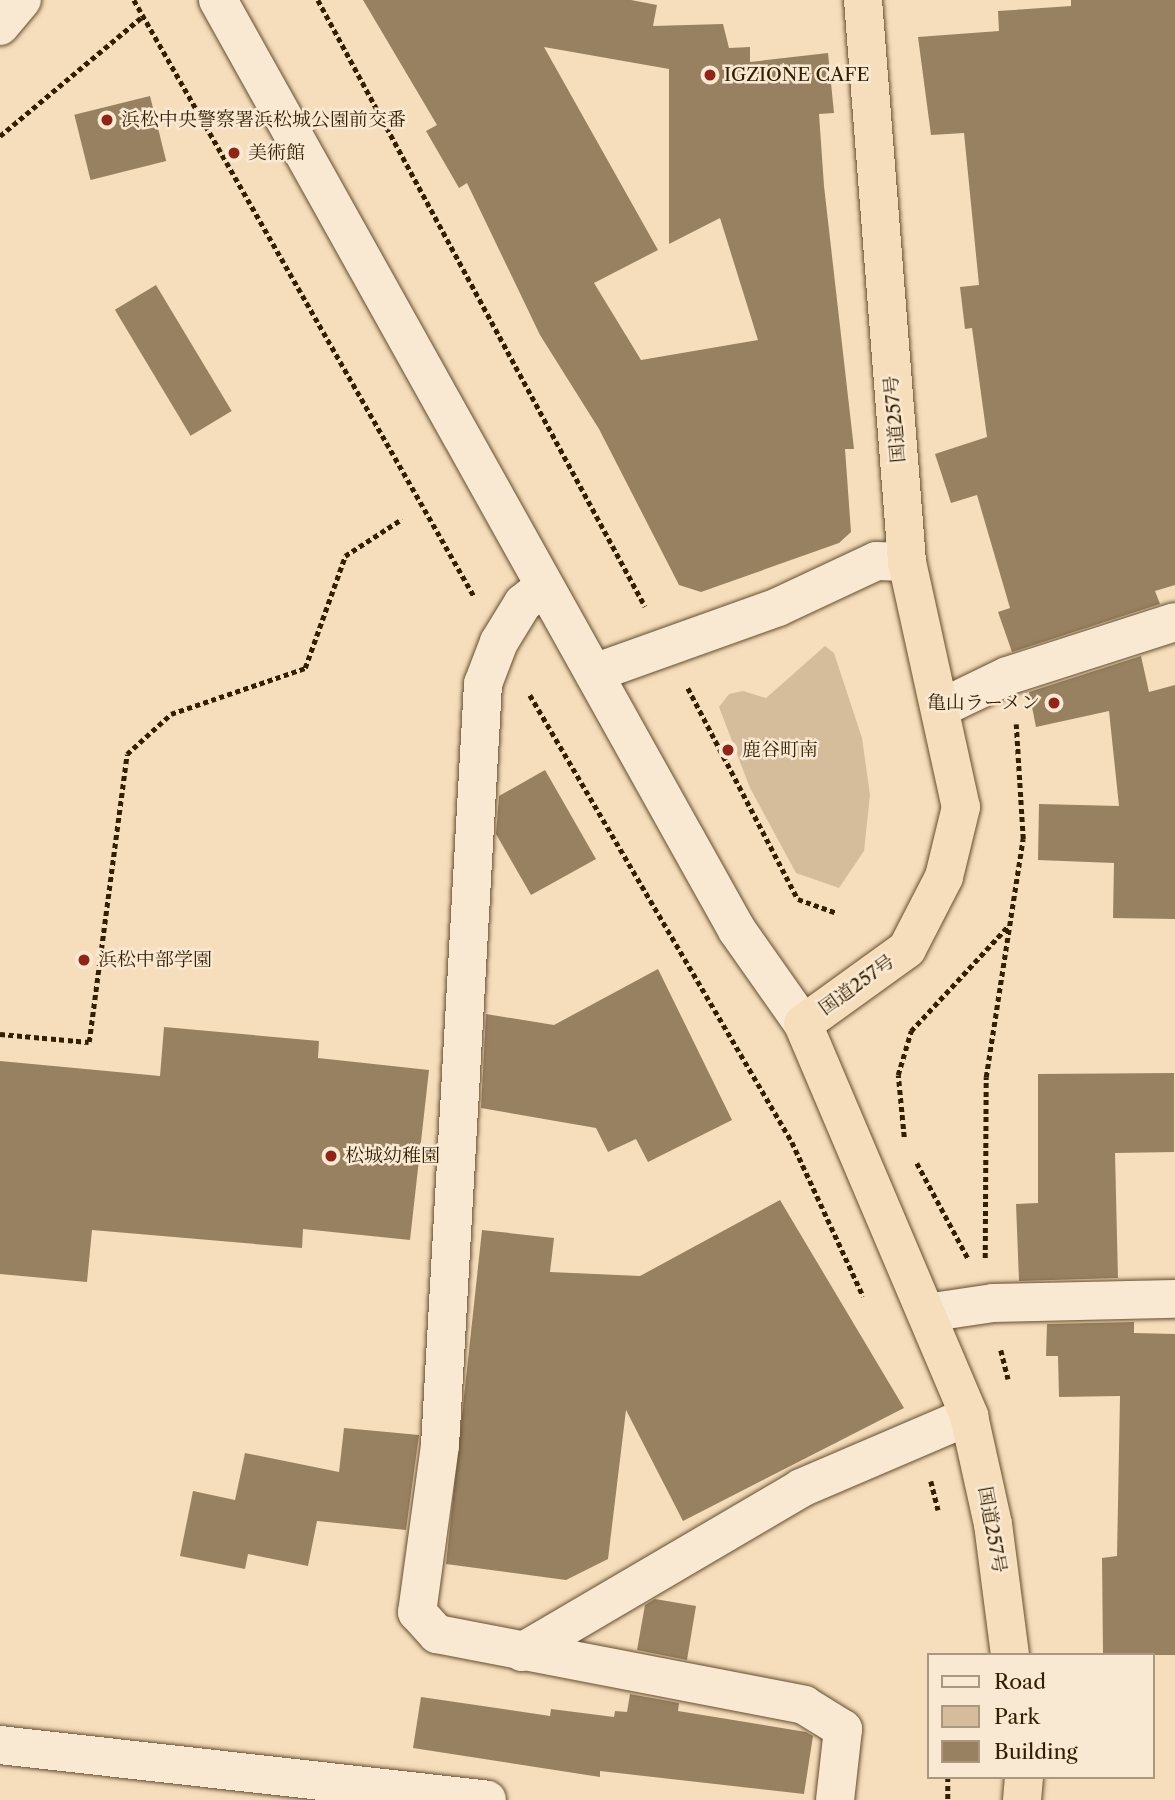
<!DOCTYPE html>
<html>
<head>
<meta charset="utf-8">
<style>
  body { margin:0 }
  #map { position:relative; width:1175px; height:1800px; overflow:hidden; background:#f6ddbb; font-family:"Libre Caslon Text","Noto Serif JP",serif }
  div>[style] { position:absolute }
  .green>* { inset:0; background:#d5bd9b }
  .building>* { inset:0; background:#988161; transform-origin:0 0 }
  .path>* { height:4.5px; margin-top:-2.25px; transform-origin:0; background:repeating-linear-gradient(90deg,#321e00 0 5px,transparent 0 8.5px) }
  .roads { filter:drop-shadow(0 0 2px #634e2f) drop-shadow(0 0 2px #634e2f) }
  .minor>* { height:38px; margin:-19px; padding:0 19px; transform-origin:19px; border-radius:19px; background:#f9e9d3 }
  .highway>* { height:38px; margin:-19px; padding:0 19px; transform-origin:19px; border-radius:19px; background:#f6ddbb }
  .dots>* { width:19px; height:19px; translate:-50% -50%; box-sizing:border-box; border:4px solid #f9e9d3; border-radius:50% }
  span { translate:-50% -50%; white-space:nowrap; text-align:center; line-height:1.15; -webkit-text-stroke:5px #f9e9d3; paint-order:stroke }
  .poi-label { font-size:19px; color:#321e00 }
  .left { translate:0 -50%; text-align:left }
  .right { translate:-100% -50%; text-align:right }
  .street-label { font-size:19px; color:#321e00 }
  .legend { position:absolute; left:927px; top:1653px; width:228px; height:126px; box-sizing:border-box; background:#f9e9d3; border:2px solid #a9987f; margin:0; padding:9px 12px; list-style:none; font-size:21px; color:#321e00 }
  .legend li { display:flex; align-items:center; gap:14px; height:35px }
  .legend b { width:35px; border:2px solid #a9987f }
</style>
</head>
<body>
<div id="map">
  <div class="green">
    <div style="clip-path:polygon(825px 646px,834px 653px,862px 738px,870px 795px,864px 851px,839px 888px,796px 873px,750px 788px,719px 707px,729px 694px,743px 691px,766px 698px)"></div>
  </div>
  <div class="building">
    <div style="clip-path:polygon(evenodd,363px 0,631px 0,657px 5px,653px 26px,723px 24px,729px 48px,750px 47px,750px 62px,828px 53px,834px 113px,819px 114px,824px 186px,854px 449px,845px 449px,851px 532px,839px 543px,701px 592px,679px 585px,599px 429px,540px 335px,467px 183px,459px 188px,426px 131px,437px 125px,363px 0,544px 47px,669px 69px,669px 244px,720px 218px,758px 340px,641px 360px,594px 283px,658px 250px,544px 47px)"></div>
    <div style="clip-path:polygon(1071px 0,1175px 0,1175px 585px,1155px 591px,1160px 604px,1012px 652px,998px 612px,1010px 608px,977px 495px,951px 503px,935px 454px,987px 437px,972px 328px,965px 329px,960px 287px,979px 285px,964px 133px,931px 135px,918px 37px,999px 31px,998px 11px,1071px 6px)"></div>
    <div style="left:150px;top:96px;width:67px;height:78px;rotate:76deg"></div>
    <div style="left:156px;top:285px;width:147px;height:48px;rotate:59deg"></div>
    <div style="clip-path:polygon(1141px 656px,1149px 692px,1175px 685px,1175px 919px,1113px 918px,1114px 863px,1038px 860px,1039px 804px,1119px 806px,1109px 711px,1036px 727px,1029px 692px)"></div>
    <div style="clip-path:polygon(545px 770px,596px 859px,531px 895px,496px 834px,499px 796px)"></div>
    <div style="clip-path:polygon(658px 969px,732px 1120px,648px 1162px,636px 1139px,608px 1152px,596px 1128px,481px 1108px,486px 1014px,554px 1025px)"></div>
    <div style="clip-path:polygon(164px 1027px,319px 1041px,318px 1058px,429px 1070px,410px 1240px,303px 1229px,302px 1248px,92px 1230px,87px 1282px,0 1274px,0 1061px,160px 1076px)"></div>
    <div style="clip-path:polygon(1174px 1073px,1174px 1152px,1115px 1153px,1118px 1278px,1019px 1281px,1016px 1204px,1038px 1203px,1038px 1074px)"></div>
    <div style="clip-path:polygon(780px 1200px,904px 1408px,683px 1521px,626px 1410px,608px 1559px,566px 1580px,446px 1564px,482px 1230px,554px 1238px,550px 1272px,640px 1276px)"></div>
    <div style="clip-path:polygon(1134px 1322px,1134px 1333px,1175px 1334px,1175px 1655px,1103px 1655px,1102px 1558px,1117px 1556px,1120px 1396px,1059px 1397px,1058px 1356px,1046px 1356px,1047px 1324px)"></div>
    <div style="clip-path:polygon(344px 1428px,419px 1435px,406px 1530px,317px 1521px,308px 1566px,248px 1554px,245px 1569px,180px 1556px,193px 1491px,235px 1500px,245px 1453px,339px 1472px)"></div>
    <div style="clip-path:polygon(655px 1599px,696px 1606px,687px 1660px,637px 1650px,645px 1605px)"></div>
    <div style="clip-path:polygon(630px 1694px,679px 1703px,678px 1711px,806px 1732px,813px 1736px,804px 1794px,600px 1771px,600px 1777px,413px 1748px,421px 1697px,550px 1716px,551px 1709px,614px 1717px,615px 1711px,627px 1712px)"></div>
  </div>
  <div class="path">
    <div style="left:134px;top:0;width:686px;rotate:60.3deg"></div>
    <div style="left:318px;top:0;width:689px;rotate:61.65deg"></div>
    <div style="left:0;top:136px;width:187px;rotate:-40deg"></div>
    <div style="left:688px;top:688px;width:238px;rotate:62.5deg"></div>
    <div style="left:798px;top:899px;width:41px;rotate:19.7deg"></div>
    <div style="left:530px;top:695px;width:518px;rotate:59.62deg"></div>
    <div style="left:792px;top:1142px;width:170px;rotate:65.2deg"></div>
    <div style="left:0;top:1034px;width:89px;rotate:5.1deg"></div>
    <div style="left:89px;top:1042px;width:290px;rotate:-82.5deg"></div>
    <div style="left:127px;top:754px;width:59px;rotate:-42.3deg"></div>
    <div style="left:171px;top:714px;width:142px;rotate:-18.9deg"></div>
    <div style="left:305px;top:668px;width:119px;rotate:-70.3deg"></div>
    <div style="left:345px;top:556px;width:68px;rotate:-33deg"></div>
    <div style="left:904px;top:1137px;width:62px;rotate:-95.5deg"></div>
    <div style="left:898px;top:1075px;width:46px;rotate:-73.5deg"></div>
    <div style="left:911px;top:1031px;width:144px;rotate:-47.2deg"></div>
    <div style="left:917px;top:1163px;width:110px;rotate:61.8deg"></div>
    <div style="left:985px;top:1258px;width:181px;rotate:-89.7deg"></div>
    <div style="left:986px;top:1077px;width:241px;rotate:-81.2deg"></div>
    <div style="left:1023px;top:839px;width:115px;rotate:-93.5deg"></div>
    <div style="left:1001px;top:1350px;width:30px;rotate:76deg"></div>
    <div style="left:931px;top:1481px;width:30px;rotate:76deg"></div>
    <div style="left:948px;top:1777px;width:23px;rotate:90deg"></div>
  </div>
  <div class="roads">
    <div class="minor">
      <div style="left:218px;top:0;width:1065px;rotate:60.84deg"></div>
      <div style="left:737px;top:930px;width:115px;rotate:54.9deg"></div>
      <div style="left:0;top:26px;width:34px;rotate:-50deg"></div>
      <div style="left:543px;top:587px;width:26px;rotate:141deg"></div>
      <div style="left:523px;top:603px;width:46px;rotate:121.6deg"></div>
      <div style="left:499px;top:642px;width:45px;rotate:110.9deg"></div>
      <div style="left:483px;top:684px;width:762px;rotate:93.23deg"></div>
      <div style="left:440px;top:1445px;width:169px;rotate:97.8deg"></div>
      <div style="left:417px;top:1612px;width:30px;rotate:48deg"></div>
      <div style="left:437px;top:1634px;width:374px;rotate:10.9deg"></div>
      <div style="left:804px;top:1705px;width:46px;rotate:31.6deg"></div>
      <div style="left:843px;top:1729px;width:71px;rotate:96.4deg"></div>
      <div style="left:594px;top:673px;width:195px;rotate:-19.7deg"></div>
      <div style="left:778px;top:607px;width:108px;rotate:-25.1deg"></div>
      <div style="left:876px;top:561px;width:31px;rotate:2deg"></div>
      <div style="left:943px;top:707px;width:71px;rotate:-25.8deg"></div>
      <div style="left:1007px;top:676px;width:176px;rotate:-17.8deg"></div>
      <div style="left:926px;top:1313px;width:68px;rotate:-8.5deg"></div>
      <div style="left:993px;top:1303px;width:182px;rotate:-1.3deg"></div>
      <div style="left:522px;top:1652px;width:324px;rotate:-30.4deg"></div>
      <div style="left:801px;top:1488px;width:183px;rotate:-23.2deg"></div>
      <div style="left:0;top:1745px;width:490px;rotate:6.4deg"></div>
    </div>
    <div class="highway">
      <div style="left:863px;top:0;width:564px;rotate:85.52deg"></div>
      <div style="left:907px;top:562px;width:251px;rotate:77.6deg"></div>
      <div style="left:961px;top:807px;width:72px;rotate:103.7deg"></div>
      <div style="left:944px;top:877px;width:81px;rotate:117.2deg"></div>
      <div style="left:907px;top:949px;width:128px;rotate:144.2deg"></div>
      <div style="left:803px;top:1024px;width:426px;rotate:67deg"></div>
      <div style="left:969px;top:1416px;width:111px;rotate:77.5deg"></div>
      <div style="left:993px;top:1524px;width:132px;rotate:82.6deg"></div>
      <div style="left:1022px;top:1800px;width:23px;rotate:-85deg"></div>
    </div>
  </div>
  <div class="dots">
    <div style="left:710px;top:75px;background:#8f2418"></div>
    <div style="left:107px;top:120px;background:#8f2418"></div>
    <div style="left:234px;top:153px;background:#8f2418"></div>
    <div style="left:1054px;top:703px;background:#8f2418"></div>
    <div style="left:728px;top:750px;background:#8f2418"></div>
    <div style="left:84px;top:960px;background:#8f2418"></div>
    <div style="left:331px;top:1156px;background:#8f2418"></div>
  </div>
  <div class="poi-label">
    <span class="left" style="left:724px;top:75px">IGZIONE CAFE</span>
    <span class="left" style="left:121px;top:120px">浜松中央警察署浜松城公園前交番</span>
    <span class="left" style="left:248px;top:153px">美術館</span>
    <span class="right" style="left:1040px;top:703px">亀山ラーメン</span>
    <span class="left" style="left:742px;top:750px">鹿谷町南</span>
    <span class="left" style="left:98px;top:960px">浜松中部学園</span>
    <span class="left" style="left:345px;top:1156px">松城幼稚園</span>
  </div>
  <div class="street-label">
    <span style="left:895px;top:419px;rotate:-95deg">国道257号</span>
    <span style="left:857px;top:985px;rotate:-36deg">国道257号</span>
    <span style="left:992px;top:1530px;rotate:80deg">国道257号</span>
  </div>
  <ul class="legend">
  <li><b style="height:9px;background:#f9e9d3"></b>Road</li>
  <li><b style="height:19px;background:#d5bd9b"></b>Park</li>
  <li><b style="height:19px;background:#988161"></b>Building</li>
  </ul>
</div>
</body>
</html>
